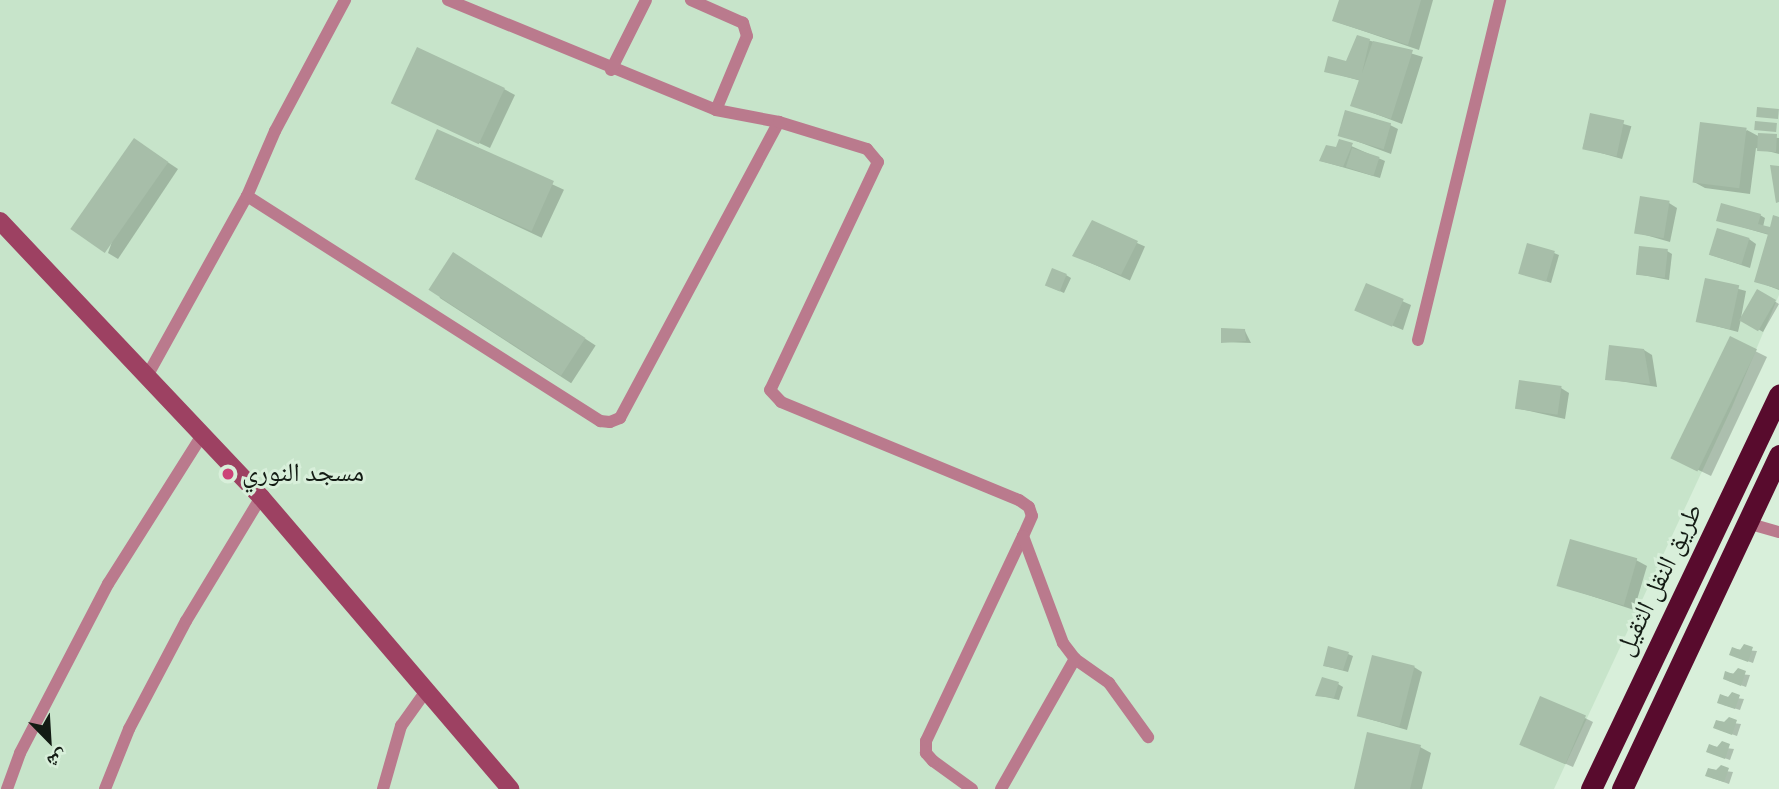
<!DOCTYPE html>
<html>
<head>
<meta charset="utf-8">
<style>
  body { margin:0 }
  #map { position:relative; width:1779px; height:789px; overflow:hidden; background:#d8efda; font-family:Signika,"Noto Naskh Arabic",sans-serif }
  div>[style] { position:absolute }
  .built>* { inset:0; background:#c7e4ca }
  .shadow>* { inset:0; background:#0003; transform-origin:0 0 }
  .building>* { inset:0; background:#a7bea9; transform-origin:0 0 }
  .street>* { height:12px; margin:-6px; padding:0 6px; transform-origin:6px; border-radius:6px; background:#ba7a8d }
  .secondary>* { height:18px; margin:-9px; padding:0 9px; transform-origin:9px; border-radius:9px; background:#9d4162 }
  .highway>* { height:21px; margin:-10.5px; padding:0 10.5px; transform-origin:10.5px; border-radius:10.5px; background:#580b2d }
  .dots>* { width:19px; height:19px; translate:-50% -50%; box-sizing:border-box; border:4px solid #d8efda; border-radius:50% }
  span { translate:-50% -50%; white-space:nowrap; text-align:center; line-height:1.15; -webkit-text-stroke:6px #d8efda; paint-order:stroke }
  .poi-label { font-size:26px; color:#131b14 }
  .left { translate:0 -50%; text-align:left }
  .street-label { font-size:26px; color:#131b14 }
  .north { position:absolute; left:14px; top:705px; width:70px; height:70px; -webkit-text-stroke:5px #d8efda; paint-order:stroke; rotate:156deg; font-size:19px; font-weight:700; line-height:28px; text-align:center; color:#131b14 }
  .north::after { content:''; display:block; margin:auto; width:24px; height:32px; background:#131b14; clip-path:polygon(50% 0,100% 100%,50% 72%,0 100%) }
</style>
</head>
<body>
<div id="map">
  <div class="built">
    <div style="clip-path:polygon(0 0,1779px 0,1779px 295px,1732px 407px,1554px 789px,0 789px)"></div>
  </div>
  <div class="shadow">
    <div style="clip-path:polygon(1340px 0,1433px 0,1419px 50px,1334px 21px)"></div>
    <div style="clip-path:polygon(1358px 37px,1423px 57px,1402px 124px,1352px 105px,1361px 81px,1326px 71px,1347px 63px)"></div>
    <div style="clip-path:polygon(504px 89px,515px 95px,490px 148px,404px 108px)"></div>
    <div style="left:1592px;top:115px;width:41px;height:34px;rotate:16deg"></div>
    <div style="clip-path:polygon(1390px 125px,1398px 129px,1391px 154px,1340px 135px)"></div>
    <div style="clip-path:polygon(1747px 130px,1760px 137px,1779px 138px,1779px 154px,1756px 148px,1750px 194px,1705px 188px,1694px 182px)"></div>
    <div style="left:438px;top:131px;width:139px;height:53px;rotate:25deg"></div>
    <div style="clip-path:polygon(1340px 141px,1385px 161px,1380px 178px,1321px 161px,1337px 149px)"></div>
    <div style="clip-path:polygon(145px 147px,178px 169px,118px 259px,108px 253px)"></div>
    <div style="clip-path:polygon(1669px 203px,1677px 208px,1670px 242px,1635px 232px)"></div>
    <div style="clip-path:polygon(1760px 215px,1765px 218px,1763px 227px,1771px 229px,1779px 218px,1779px 290px,1756px 281px,1769px 235px,1718px 220px)"></div>
    <div style="left:1092px;top:223px;width:58px;height:37px;rotate:24deg"></div>
    <div style="clip-path:polygon(1749px 239px,1756px 244px,1750px 268px,1711px 255px)"></div>
    <div style="clip-path:polygon(1667px 251px,1672px 254px,1669px 280px,1637px 274px)"></div>
    <div style="clip-path:polygon(1554px 253px,1559px 255px,1551px 283px,1522px 273px)"></div>
    <div style="left:464px;top:260px;width:157px;height:45px;rotate:33deg"></div>
    <div style="clip-path:polygon(1066px 275px,1071px 278px,1064px 293px,1046px 285px)"></div>
    <div style="clip-path:polygon(1706px 280px,1746px 291px,1741px 318px,1758px 291px,1779px 304px,1763px 332px,1741px 319px,1738px 332px,1697px 321px)"></div>
    <div style="clip-path:polygon(1366px 285px,1411px 305px,1403px 330px,1362px 313px)"></div>
    <div style="clip-path:polygon(1245px 331px,1251px 343px,1223px 342px)"></div>
    <div style="clip-path:polygon(1731px 339px,1767px 357px,1711px 476px,1686px 464px)"></div>
    <div style="clip-path:polygon(1644px 350px,1652px 355px,1657px 387px,1607px 379px)"></div>
    <div style="clip-path:polygon(1561px 388px,1569px 393px,1565px 419px,1516px 408px)"></div>
    <div style="clip-path:polygon(1636px 560px,1647px 566px,1634px 610px,1558px 585px)"></div>
    <div style="clip-path:polygon(1733px 649px,1757px 651px,1753px 663px,1736px 657px)"></div>
    <div style="clip-path:polygon(1348px 654px,1353px 656px,1348px 672px,1325px 666px)"></div>
    <div style="clip-path:polygon(1414px 667px,1422px 672px,1407px 730px,1359px 716px)"></div>
    <div style="clip-path:polygon(1727px 673px,1750px 675px,1746px 687px,1729px 681px)"></div>
    <div style="clip-path:polygon(1338px 684px,1343px 687px,1339px 700px,1317px 695px)"></div>
    <div style="clip-path:polygon(1721px 696px,1744px 699px,1740px 710px,1724px 705px)"></div>
    <div style="clip-path:polygon(1585px 718px,1593px 722px,1573px 767px,1529px 748px)"></div>
    <div style="clip-path:polygon(1717px 721px,1741px 724px,1737px 736px,1720px 730px)"></div>
    <div style="clip-path:polygon(1710px 746px,1734px 749px,1730px 760px,1713px 754px)"></div>
    <div style="clip-path:polygon(1420px 747px,1431px 753px,1422px 789px,1356px 789px)"></div>
    <div style="clip-path:polygon(1709px 769px,1733px 772px,1729px 784px,1712px 778px)"></div>
  </div>
  <div class="building">
    <div style="clip-path:polygon(1339px 0,1421px 0,1408px 45px,1332px 21px)"></div>
    <div style="clip-path:polygon(1357px 35px,1370px 39px,1362px 73px,1373px 41px,1413px 50px,1391px 119px,1350px 106px,1359px 80px,1324px 72px,1328px 56px,1346px 61px)"></div>
    <div style="left:417px;top:47px;width:97px;height:62px;rotate:25deg"></div>
    <div style="left:1757px;top:107px;width:22px;height:10px;rotate:5deg"></div>
    <div style="left:1345px;top:110px;width:48px;height:27px;rotate:16deg"></div>
    <div style="left:1590px;top:113px;width:35px;height:37px;rotate:12deg"></div>
    <div style="left:1755px;top:121px;width:22px;height:9px;rotate:5deg"></div>
    <div style="left:1700px;top:122px;width:47px;height:61px;rotate:7deg"></div>
    <div style="left:437px;top:129px;width:128px;height:55px;rotate:24deg"></div>
    <div style="left:1758px;top:133px;width:19px;height:18px;rotate:3deg"></div>
    <div style="left:134px;top:138px;width:42px;height:111px;rotate:35deg"></div>
    <div style="clip-path:polygon(1339px 139px,1353px 143px,1343px 167px,1319px 161px,1326px 145px,1336px 147px)"></div>
    <div style="left:1352px;top:148px;width:29px;height:20px;rotate:18deg"></div>
    <div style="clip-path:polygon(1770px 165px,1779px 166px,1779px 202px,1776px 203px)"></div>
    <div style="left:1640px;top:196px;width:30px;height:38px;rotate:9deg"></div>
    <div style="clip-path:polygon(1721px 203px,1761px 214px,1758px 224px,1770px 227px,1773px 215px,1779px 217px,1779px 289px,1754px 282px,1768px 234px,1716px 221px)"></div>
    <div style="clip-path:polygon(1092px 220px,1138px 241px,1121px 275px,1072px 256px)"></div>
    <div style="left:1717px;top:228px;width:34px;height:28px;rotate:17deg"></div>
    <div style="left:1527px;top:243px;width:29px;height:32px;rotate:16deg"></div>
    <div style="left:1639px;top:246px;width:29px;height:29px;rotate:6deg"></div>
    <div style="left:453px;top:252px;width:158px;height:45px;rotate:33deg"></div>
    <div style="left:1052px;top:268px;width:16px;height:19px;rotate:22deg"></div>
    <div style="left:1705px;top:278px;width:35px;height:45px;rotate:12deg"></div>
    <div style="left:1366px;top:283px;width:41px;height:30px;rotate:23deg"></div>
    <div style="left:1757px;top:289px;width:22px;height:36px;rotate:30deg"></div>
    <div style="clip-path:polygon(1221px 328px,1245px 329px,1246px 341px,1221px 343px)"></div>
    <div style="left:1730px;top:336px;width:30px;height:136px;rotate:26deg"></div>
    <div style="clip-path:polygon(1609px 345px,1644px 349px,1650px 384px,1605px 380px)"></div>
    <div style="left:1519px;top:380px;width:43px;height:29px;rotate:8deg"></div>
    <div style="left:1570px;top:539px;width:70px;height:49px;rotate:16deg"></div>
    <div style="clip-path:polygon(1744px 644px,1753px 647px,1748px 662px,1729px 655px,1732px 647px,1740px 650px)"></div>
    <div style="clip-path:polygon(1328px 646px,1349px 652px,1343px 670px,1323px 666px)"></div>
    <div style="left:1372px;top:655px;width:44px;height:63px;rotate:14deg"></div>
    <div style="clip-path:polygon(1738px 668px,1746px 671px,1741px 686px,1723px 679px,1725px 671px,1733px 674px)"></div>
    <div style="clip-path:polygon(1322px 677px,1339px 682px,1334px 698px,1315px 696px)"></div>
    <div style="clip-path:polygon(1732px 692px,1740px 695px,1735px 709px,1717px 703px,1720px 694px,1728px 697px)"></div>
    <div style="left:1540px;top:696px;width:50px;height:53px;rotate:23deg"></div>
    <div style="clip-path:polygon(1729px 717px,1737px 720px,1732px 735px,1713px 728px,1716px 720px,1724px 722px)"></div>
    <div style="clip-path:polygon(1367px 732px,1421px 745px,1410px 789px,1354px 789px)"></div>
    <div style="clip-path:polygon(1722px 741px,1730px 744px,1725px 759px,1706px 752px,1709px 744px,1717px 747px)"></div>
    <div style="clip-path:polygon(1721px 765px,1729px 768px,1724px 782px,1705px 776px,1708px 768px,1716px 770px)"></div>
  </div>
  <div class="street">
    <div style="left:448px;top:0;width:290px;rotate:22.3deg"></div>
    <div style="left:716px;top:110px;width:80px;rotate:-67.3deg"></div>
    <div style="left:747px;top:36px;width:14px;rotate:-107deg"></div>
    <div style="left:743px;top:23px;width:57px;rotate:-156.1deg"></div>
    <div style="left:611px;top:70px;width:78px;rotate:-63.4deg"></div>
    <div style="left:716px;top:110px;width:64px;rotate:10.8deg"></div>
    <div style="left:247px;top:196px;width:419px;rotate:32.5deg"></div>
    <div style="left:600px;top:421px;width:10px;rotate:6deg"></div>
    <div style="left:610px;top:422px;width:11px;rotate:-22deg"></div>
    <div style="left:620px;top:418px;width:336px;rotate:-61.8deg"></div>
    <div style="left:779px;top:122px;width:92px;rotate:17.1deg"></div>
    <div style="left:867px;top:149px;width:17px;rotate:50deg"></div>
    <div style="left:878px;top:162px;width:252px;rotate:115.3deg"></div>
    <div style="left:770px;top:390px;width:16px;rotate:47deg"></div>
    <div style="left:781px;top:402px;width:257px;rotate:22.4deg"></div>
    <div style="left:1019px;top:500px;width:12px;rotate:35deg"></div>
    <div style="left:1029px;top:507px;width:9px;rotate:72deg"></div>
    <div style="left:1032px;top:516px;width:22px;rotate:114deg"></div>
    <div style="left:1418px;top:340px;width:350px;rotate:-76.4deg"></div>
    <div style="left:146px;top:378px;width:208px;rotate:-61deg"></div>
    <div style="left:247px;top:196px;width:71px;rotate:-66.7deg"></div>
    <div style="left:275px;top:131px;width:149px;rotate:-61.9deg"></div>
    <div style="left:1747px;top:523px;width:33px;rotate:16deg"></div>
    <div style="left:7px;top:789px;width:38px;rotate:-70deg"></div>
    <div style="left:20px;top:753px;width:191px;rotate:-62.5deg"></div>
    <div style="left:108px;top:584px;width:178px;rotate:-57.7deg"></div>
    <div style="left:105px;top:789px;width:65px;rotate:-68.2deg"></div>
    <div style="left:129px;top:729px;width:122px;rotate:-62.2deg"></div>
    <div style="left:186px;top:621px;width:145px;rotate:-58.8deg"></div>
    <div style="left:383px;top:789px;width:66px;rotate:-74.1deg"></div>
    <div style="left:401px;top:726px;width:43px;rotate:-54.5deg"></div>
    <div style="left:972px;top:789px;width:48px;rotate:-144.3deg"></div>
    <div style="left:933px;top:761px;width:11px;rotate:-131deg"></div>
    <div style="left:926px;top:753px;width:12px;rotate:-90deg"></div>
    <div style="left:926px;top:741px;width:227px;rotate:-64.7deg"></div>
    <div style="left:1023px;top:536px;width:114px;rotate:69.5deg"></div>
    <div style="left:1063px;top:643px;width:20px;rotate:53deg"></div>
    <div style="left:1075px;top:659px;width:42px;rotate:35.2deg"></div>
    <div style="left:1109px;top:683px;width:67px;rotate:54.2deg"></div>
    <div style="left:1001px;top:789px;width:150px;rotate:-60.4deg"></div>
  </div>
  <div class="secondary">
    <div style="left:0;top:221px;width:380px;rotate:46.6deg"></div>
    <div style="left:261px;top:497px;width:384px;rotate:49.5deg"></div>
  </div>
  <div class="highway">
    <div style="left:1591px;top:789px;width:437px;rotate:-64.5deg"></div>
    <div style="left:1622px;top:789px;width:369px;rotate:-64.8deg"></div>
  </div>
  <div class="dots">
    <div style="left:228px;top:474px;background:#cc4278"></div>
  </div>
  <div class="poi-label">
    <span class="left" style="left:242px;top:474px">مسجد النوري</span>
  </div>
  <div class="street-label">
    <span style="left:1660px;top:580px;rotate:-64deg">طريق النقل الثقيل</span>
  </div>
  <div class="north">ش</div>
</div>
</body>
</html>
